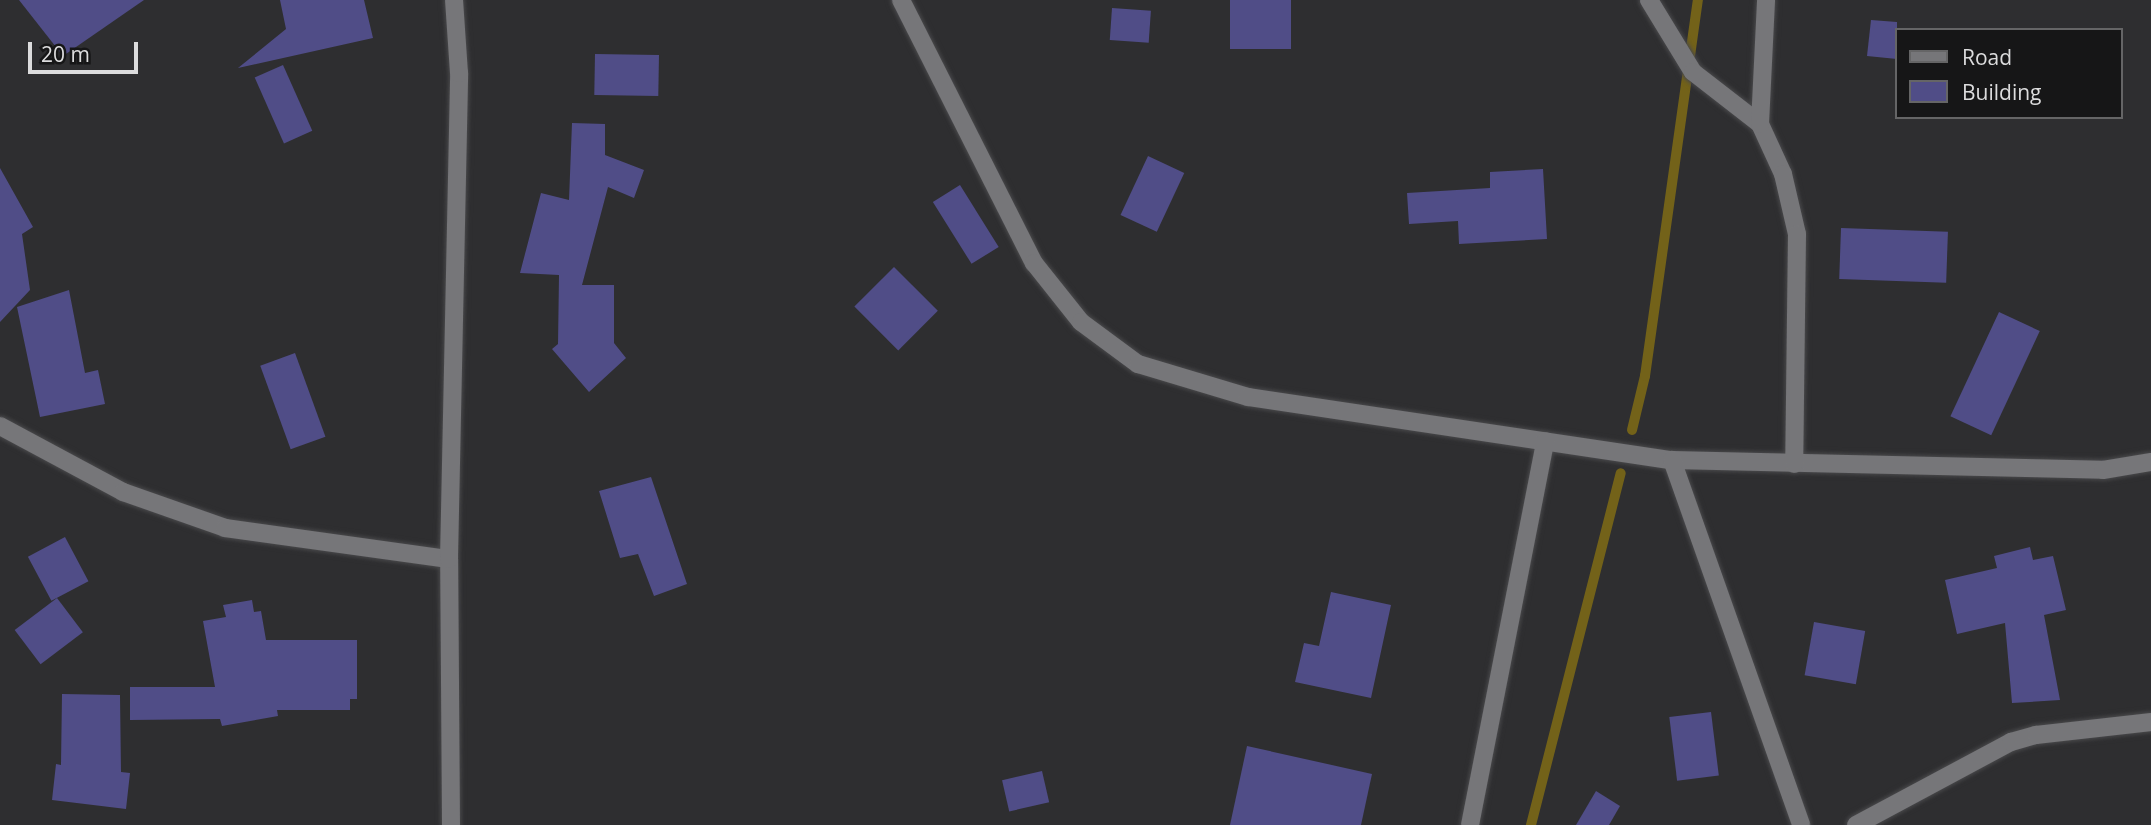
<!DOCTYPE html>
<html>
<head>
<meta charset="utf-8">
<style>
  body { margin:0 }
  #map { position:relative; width:2151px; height:825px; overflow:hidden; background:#2e2e30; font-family:"Open Sans",sans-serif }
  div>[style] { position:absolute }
  .stream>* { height:10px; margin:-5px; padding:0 5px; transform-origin:5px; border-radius:5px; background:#736219 }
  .building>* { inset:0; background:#504d87; transform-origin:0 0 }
  .roads { filter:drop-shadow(0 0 2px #49494b) drop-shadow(0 0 2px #49494b) }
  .minor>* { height:18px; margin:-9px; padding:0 9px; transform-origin:9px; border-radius:9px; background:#767679 }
  .tertiary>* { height:18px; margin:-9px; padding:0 9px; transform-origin:9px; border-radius:9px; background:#767679 }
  span { translate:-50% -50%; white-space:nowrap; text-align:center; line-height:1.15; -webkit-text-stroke:5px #161617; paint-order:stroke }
  .legend { position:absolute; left:1895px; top:28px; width:228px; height:91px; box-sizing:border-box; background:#161617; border:2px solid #656566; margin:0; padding:9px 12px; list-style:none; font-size:21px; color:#dcdcdd }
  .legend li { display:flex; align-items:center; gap:14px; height:35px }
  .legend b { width:35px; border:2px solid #656566 }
  .scale { position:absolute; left:28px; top:42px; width:110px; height:32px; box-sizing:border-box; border:4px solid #dcdcdd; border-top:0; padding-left:9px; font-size:21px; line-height:24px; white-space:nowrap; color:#dcdcdd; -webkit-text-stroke:5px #161617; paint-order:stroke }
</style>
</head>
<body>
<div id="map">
  <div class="stream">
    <div style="left:1632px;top:430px;width:56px;rotate:-76.5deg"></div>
    <div style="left:1645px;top:376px;width:380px;rotate:-82deg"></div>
    <div style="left:1531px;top:825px;width:363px;rotate:-75.7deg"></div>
  </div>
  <div class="building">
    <div style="clip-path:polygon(19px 0,144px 0,63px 56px)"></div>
    <div style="clip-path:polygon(280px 0,364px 0,373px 38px,238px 68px,286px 29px)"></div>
    <div style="left:1230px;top:0;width:61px;height:49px"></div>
    <div style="left:1112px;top:8px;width:39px;height:32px;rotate:4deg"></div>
    <div style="clip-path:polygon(1871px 20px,1897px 22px,1897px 59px,1867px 56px)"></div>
    <div style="left:595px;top:54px;width:64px;height:41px;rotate:1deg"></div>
    <div style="left:283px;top:65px;width:72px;height:31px;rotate:66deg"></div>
    <div style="clip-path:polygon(572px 123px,605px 124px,605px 155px,644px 170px,634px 198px,608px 187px,582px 285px,614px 285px,614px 343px,626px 358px,589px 392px,552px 349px,558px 344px,559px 275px,520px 273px,541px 193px,569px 200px)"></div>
    <div style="left:1148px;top:156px;width:40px;height:65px;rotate:25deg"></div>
    <div style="clip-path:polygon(0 168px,33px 227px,22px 234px,30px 290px,0 322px)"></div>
    <div style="clip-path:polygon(1543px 169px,1547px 239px,1459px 244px,1458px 221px,1409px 224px,1407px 193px,1490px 188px,1490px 172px)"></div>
    <div style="left:960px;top:185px;width:73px;height:32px;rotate:58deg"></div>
    <div style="left:1841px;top:228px;width:107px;height:51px;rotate:2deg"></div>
    <div style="left:894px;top:267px;width:62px;height:56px;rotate:45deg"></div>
    <div style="clip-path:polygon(69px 290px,85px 373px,98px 370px,105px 404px,40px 417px,17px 307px)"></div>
    <div style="left:1999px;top:312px;width:45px;height:115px;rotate:25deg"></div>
    <div style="left:295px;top:353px;width:89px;height:37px;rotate:70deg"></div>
    <div style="clip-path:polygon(651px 477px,687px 584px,654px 596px,638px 554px,620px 558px,599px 491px)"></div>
    <div style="left:65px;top:537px;width:50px;height:42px;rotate:62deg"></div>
    <div style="clip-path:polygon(2030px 547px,2033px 560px,2053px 556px,2066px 610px,2044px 615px,2060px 700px,2012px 703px,2005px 623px,1957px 634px,1945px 580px,1997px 568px,1994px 556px)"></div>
    <div style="clip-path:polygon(1331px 592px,1391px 605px,1371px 698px,1295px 682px,1304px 643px,1319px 646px)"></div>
    <div style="left:57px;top:598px;width:43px;height:53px;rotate:53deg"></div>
    <div style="clip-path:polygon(252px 600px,254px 612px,261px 611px,266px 640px,357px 640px,357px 699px,350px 699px,350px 710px,277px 710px,278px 716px,222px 726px,220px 719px,130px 720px,130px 687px,215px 687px,203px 621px,226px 617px,223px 605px)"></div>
    <div style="left:1814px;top:622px;width:52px;height:54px;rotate:10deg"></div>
    <div style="clip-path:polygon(62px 694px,120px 695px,121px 772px,130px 773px,126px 809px,52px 800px,56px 764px,61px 765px)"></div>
    <div style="left:1711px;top:712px;width:64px;height:42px;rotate:83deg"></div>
    <div style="clip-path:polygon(1247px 746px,1372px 774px,1361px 825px,1230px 825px)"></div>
    <div style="left:1042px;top:771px;width:32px;height:41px;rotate:77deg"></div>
    <div style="clip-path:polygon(1596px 791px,1620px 806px,1609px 825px,1576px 825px)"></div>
  </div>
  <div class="roads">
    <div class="minor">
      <div style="left:901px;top:0;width:295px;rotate:63.2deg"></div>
      <div style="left:1034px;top:263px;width:75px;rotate:51.5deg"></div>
      <div style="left:1081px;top:322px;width:71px;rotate:36.4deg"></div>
      <div style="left:1138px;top:364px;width:115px;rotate:16.7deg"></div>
      <div style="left:1248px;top:397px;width:429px;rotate:8.5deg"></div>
      <div style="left:1672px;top:460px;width:431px;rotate:1.3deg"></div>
      <div style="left:2103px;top:470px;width:49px;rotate:-9.5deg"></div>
      <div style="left:1649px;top:0;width:84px;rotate:58.6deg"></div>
      <div style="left:1693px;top:72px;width:85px;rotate:37.8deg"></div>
      <div style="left:1760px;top:124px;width:55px;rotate:65.3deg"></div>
      <div style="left:1783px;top:174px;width:62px;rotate:76.9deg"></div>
      <div style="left:1797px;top:234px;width:230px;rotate:90.7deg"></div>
      <div style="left:1760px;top:124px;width:124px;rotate:-87.2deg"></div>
      <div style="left:0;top:426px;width:140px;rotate:28.2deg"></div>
      <div style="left:123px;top:492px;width:108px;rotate:19.4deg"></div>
      <div style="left:225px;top:528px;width:226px;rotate:7.9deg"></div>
      <div style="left:1672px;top:460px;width:387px;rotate:70.5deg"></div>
      <div style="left:1470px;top:825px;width:391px;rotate:-78.9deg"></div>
      <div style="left:1856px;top:825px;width:176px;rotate:-28.2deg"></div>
      <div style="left:2011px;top:742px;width:26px;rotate:-16deg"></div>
      <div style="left:2036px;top:735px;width:116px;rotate:-6.4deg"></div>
    </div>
    <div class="tertiary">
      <div style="left:451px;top:825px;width:266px;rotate:-90.4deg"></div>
      <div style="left:449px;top:559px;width:486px;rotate:-88.8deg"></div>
      <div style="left:459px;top:73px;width:73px;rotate:-93.9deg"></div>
    </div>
  </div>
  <ul class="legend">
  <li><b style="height:9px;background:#767679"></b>Road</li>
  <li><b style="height:19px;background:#504d87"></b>Building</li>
  </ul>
  <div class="scale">20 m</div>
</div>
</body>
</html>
